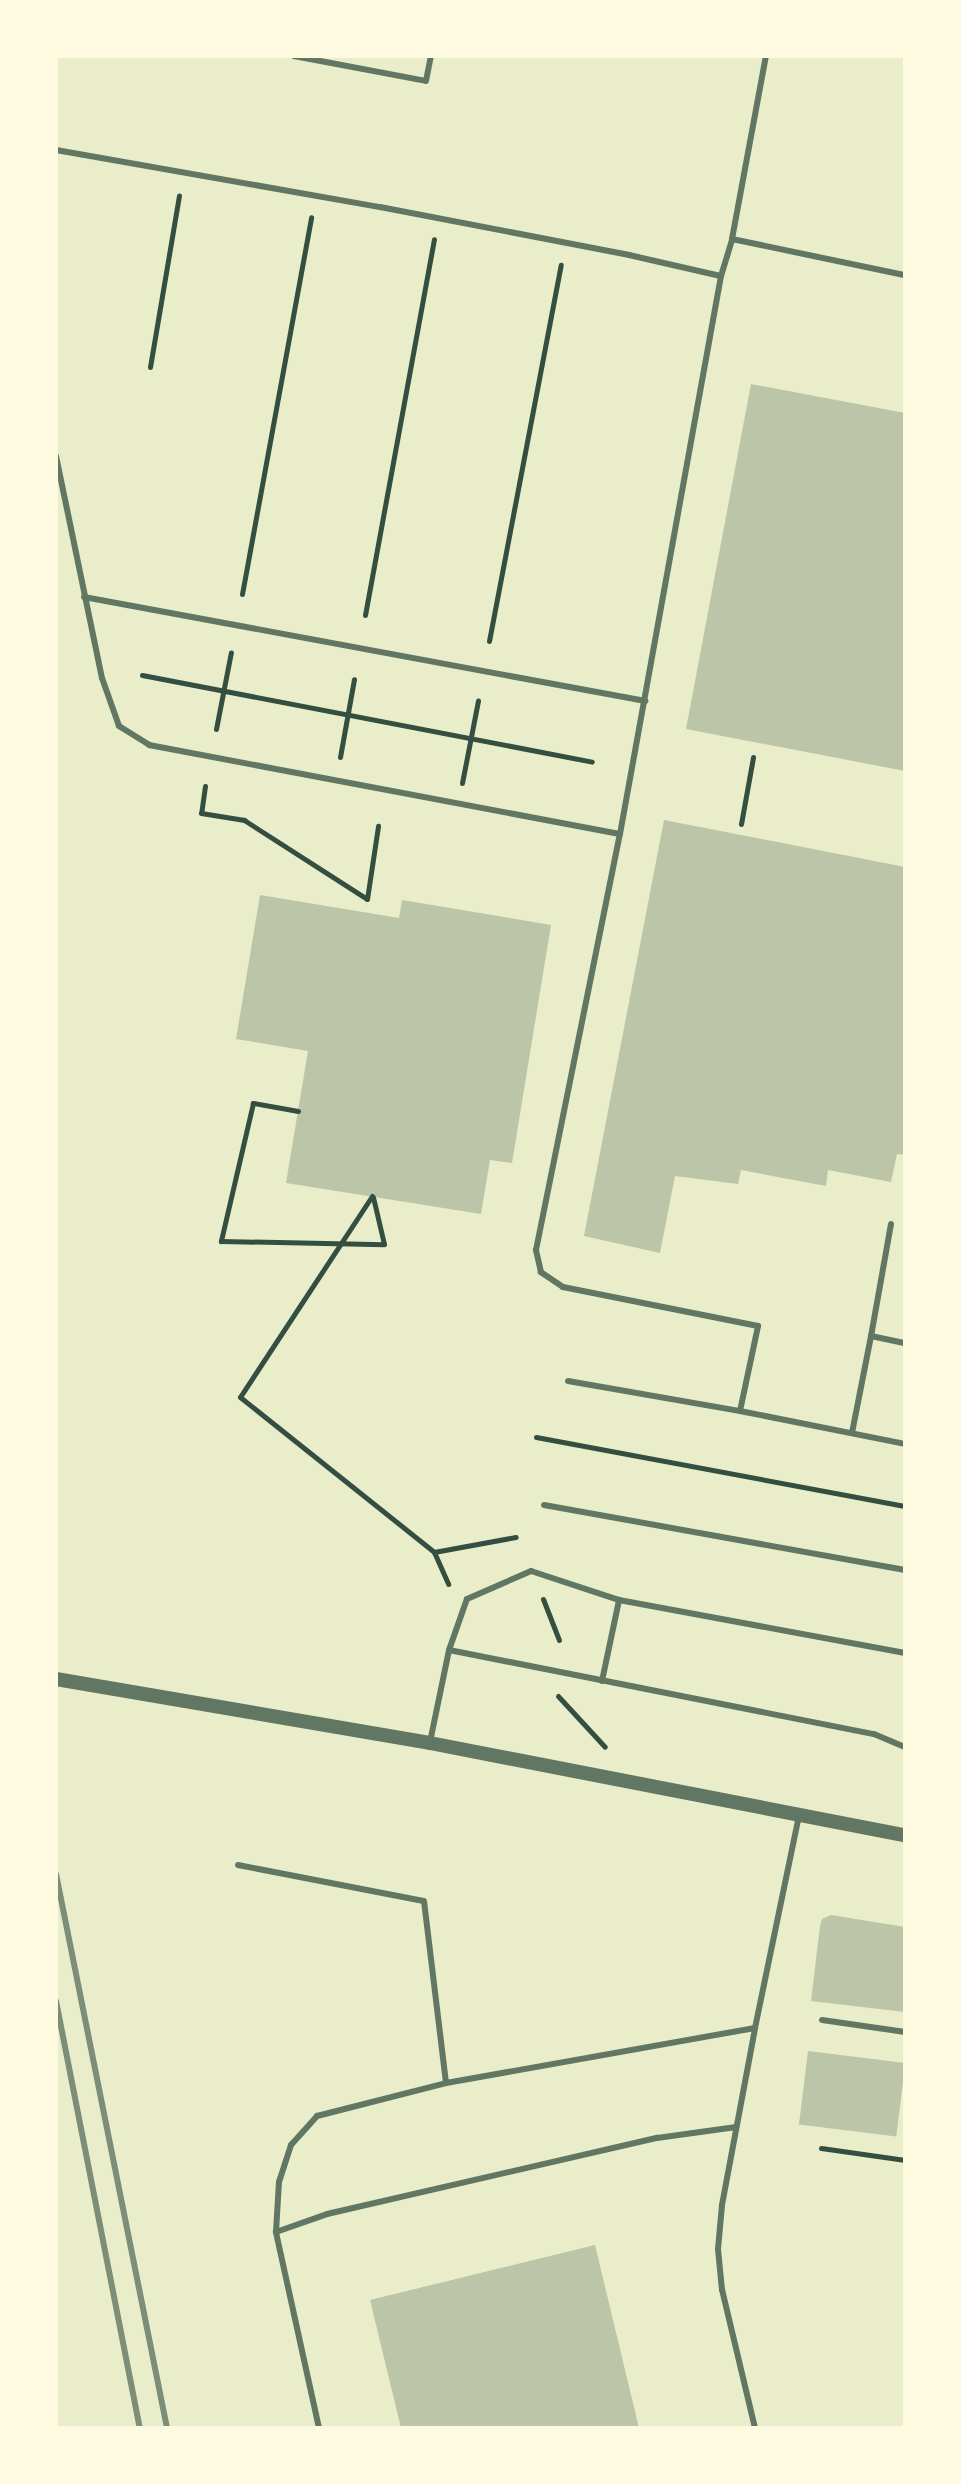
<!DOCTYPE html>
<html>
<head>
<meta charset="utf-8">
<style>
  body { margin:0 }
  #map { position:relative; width:961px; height:2484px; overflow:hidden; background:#e9edc9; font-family:"Public Sans",sans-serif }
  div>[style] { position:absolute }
  .building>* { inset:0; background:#bcc5a7; transform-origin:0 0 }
  .path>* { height:5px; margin:-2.5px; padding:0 2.5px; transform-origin:2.5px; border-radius:2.5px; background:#344e41 }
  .service>* { height:6px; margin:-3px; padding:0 3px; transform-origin:3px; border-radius:3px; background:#617663 }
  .tertiary>* { height:14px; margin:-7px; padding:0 7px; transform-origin:7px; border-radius:7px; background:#617663 }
  .rail>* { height:6px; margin:-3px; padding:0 3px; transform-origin:3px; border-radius:3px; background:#7c8e77 }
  span { translate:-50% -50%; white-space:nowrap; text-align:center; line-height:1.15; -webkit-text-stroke:8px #fefae0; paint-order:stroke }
  .frame { position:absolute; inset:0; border:58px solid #fefae0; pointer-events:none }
</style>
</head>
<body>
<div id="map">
  <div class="building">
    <div style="clip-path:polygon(751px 384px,905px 413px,905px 771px,686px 729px)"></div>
    <div style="clip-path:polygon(664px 820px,905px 867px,905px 1155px,897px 1154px,891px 1182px,828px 1170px,826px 1186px,741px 1170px,738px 1184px,675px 1176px,660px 1253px,584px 1236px)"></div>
    <div style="clip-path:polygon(260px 895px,399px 918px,402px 900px,551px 925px,512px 1163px,490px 1160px,481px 1214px,286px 1183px,308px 1051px,236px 1039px)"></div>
    <div style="clip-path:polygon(831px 1915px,905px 1927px,905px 2012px,811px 2001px,820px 1926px,822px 1919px)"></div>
    <div style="left:808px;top:2051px;width:98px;height:74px;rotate:7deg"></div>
    <div style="clip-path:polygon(595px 2245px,639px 2428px,401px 2428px,370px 2300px)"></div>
  </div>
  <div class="path">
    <div style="left:150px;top:367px;width:174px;rotate:-80.4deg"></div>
    <div style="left:242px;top:594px;width:383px;rotate:-79.6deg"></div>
    <div style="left:365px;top:615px;width:382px;rotate:-79.6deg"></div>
    <div style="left:489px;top:641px;width:383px;rotate:-79.2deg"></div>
    <div style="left:142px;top:675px;width:458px;rotate:10.9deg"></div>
    <div style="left:216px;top:729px;width:78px;rotate:-79deg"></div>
    <div style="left:340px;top:757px;width:79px;rotate:-79.8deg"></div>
    <div style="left:462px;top:783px;width:84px;rotate:-79deg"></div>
    <div style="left:205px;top:786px;width:27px;rotate:98deg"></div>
    <div style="left:201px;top:813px;width:44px;rotate:9.2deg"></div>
    <div style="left:244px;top:820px;width:146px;rotate:32.7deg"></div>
    <div style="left:367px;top:899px;width:74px;rotate:-81.4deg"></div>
    <div style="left:741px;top:824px;width:68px;rotate:-79.8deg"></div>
    <div style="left:298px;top:1111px;width:46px;rotate:-169.9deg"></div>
    <div style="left:253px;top:1103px;width:142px;rotate:103.1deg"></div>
    <div style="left:221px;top:1241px;width:163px;rotate:1.1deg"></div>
    <div style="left:384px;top:1244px;width:48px;rotate:-103.2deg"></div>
    <div style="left:372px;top:1196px;width:240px;rotate:123.3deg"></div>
    <div style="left:240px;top:1397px;width:248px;rotate:38.6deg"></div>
    <div style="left:434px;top:1552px;width:83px;rotate:-10.4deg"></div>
    <div style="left:536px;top:1437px;width:375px;rotate:10.6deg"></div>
    <div style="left:434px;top:1552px;width:35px;rotate:66deg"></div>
    <div style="left:543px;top:1599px;width:44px;rotate:68.7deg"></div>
    <div style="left:558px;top:1696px;width:69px;rotate:47.3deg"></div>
    <div style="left:821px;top:2148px;width:85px;rotate:8.1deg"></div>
  </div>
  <div class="service">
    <div style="left:294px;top:56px;width:134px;rotate:10.7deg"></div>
    <div style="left:426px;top:81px;width:25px;rotate:-79deg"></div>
    <div style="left:56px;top:150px;width:329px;rotate:10deg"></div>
    <div style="left:380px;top:207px;width:254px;rotate:10.9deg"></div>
    <div style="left:629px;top:255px;width:94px;rotate:12.9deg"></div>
    <div style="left:732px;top:239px;width:177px;rotate:11.8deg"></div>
    <div style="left:56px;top:456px;width:227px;rotate:78.3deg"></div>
    <div style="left:102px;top:678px;width:51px;rotate:70.5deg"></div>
    <div style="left:119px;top:726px;width:36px;rotate:32deg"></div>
    <div style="left:149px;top:745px;width:479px;rotate:10.7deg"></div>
    <div style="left:84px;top:597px;width:571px;rotate:10.5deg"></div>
    <div style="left:891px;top:1224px;width:114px;rotate:100.1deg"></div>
    <div style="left:871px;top:1336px;width:35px;rotate:12deg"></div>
    <div style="left:568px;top:1381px;width:175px;rotate:9.9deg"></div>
    <div style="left:740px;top:1411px;width:87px;rotate:-78deg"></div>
    <div style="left:758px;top:1326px;width:199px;rotate:-168.7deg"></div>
    <div style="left:563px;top:1287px;width:27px;rotate:-146deg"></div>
    <div style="left:541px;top:1272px;width:23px;rotate:-103deg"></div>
    <div style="left:536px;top:1250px;width:424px;rotate:-78.6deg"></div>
    <div style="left:620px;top:834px;width:567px;rotate:-79.74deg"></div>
    <div style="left:721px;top:276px;width:39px;rotate:-73deg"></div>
    <div style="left:732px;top:239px;width:186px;rotate:-79.5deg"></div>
    <div style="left:740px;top:1411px;width:168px;rotate:11.3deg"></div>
    <div style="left:852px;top:1433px;width:99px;rotate:-78.9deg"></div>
    <div style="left:544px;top:1505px;width:367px;rotate:10.2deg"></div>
    <div style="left:449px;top:1650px;width:433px;rotate:11.2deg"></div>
    <div style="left:874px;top:1734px;width:34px;rotate:23deg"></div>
    <div style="left:602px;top:1681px;width:83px;rotate:-78.1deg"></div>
    <div style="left:430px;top:1742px;width:94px;rotate:-78.3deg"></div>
    <div style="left:449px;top:1650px;width:54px;rotate:-70.6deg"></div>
    <div style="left:467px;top:1599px;width:70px;rotate:-23.6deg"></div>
    <div style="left:531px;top:1571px;width:93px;rotate:18.2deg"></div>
    <div style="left:619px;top:1600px;width:291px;rotate:10.5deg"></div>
    <div style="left:238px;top:1865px;width:189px;rotate:11deg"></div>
    <div style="left:424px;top:1901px;width:183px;rotate:83.1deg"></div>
    <div style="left:446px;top:2083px;width:314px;rotate:-10.1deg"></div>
    <div style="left:822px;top:2020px;width:84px;rotate:8.2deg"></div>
    <div style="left:276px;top:2232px;width:54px;rotate:-19.4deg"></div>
    <div style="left:327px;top:2214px;width:339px;rotate:-13deg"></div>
    <div style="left:657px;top:2138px;width:80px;rotate:-7.9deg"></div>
    <div style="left:319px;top:2428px;width:201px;rotate:-102.4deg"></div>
    <div style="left:276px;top:2232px;width:50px;rotate:-86.6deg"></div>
    <div style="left:279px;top:2182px;width:39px;rotate:-72deg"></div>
    <div style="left:291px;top:2145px;width:39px;rotate:-48deg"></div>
    <div style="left:317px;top:2116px;width:133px;rotate:-14.3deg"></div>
    <div style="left:755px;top:2428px;width:142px;rotate:-103.4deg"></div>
    <div style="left:722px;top:2290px;width:41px;rotate:-95.6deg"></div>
    <div style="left:718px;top:2249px;width:44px;rotate:-84.8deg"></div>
    <div style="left:722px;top:2205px;width:180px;rotate:-79.4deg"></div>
    <div style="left:755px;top:2028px;width:217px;rotate:-78.3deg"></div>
  </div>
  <div class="tertiary">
    <div style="left:56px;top:1679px;width:379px;rotate:9.7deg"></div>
    <div style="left:430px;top:1743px;width:484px;rotate:11deg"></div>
  </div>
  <div class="rail">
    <div style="left:56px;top:1874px;width:565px;rotate:78.67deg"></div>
    <div style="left:56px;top:2001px;width:435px;rotate:78.9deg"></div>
  </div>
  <div class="frame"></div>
</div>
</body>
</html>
